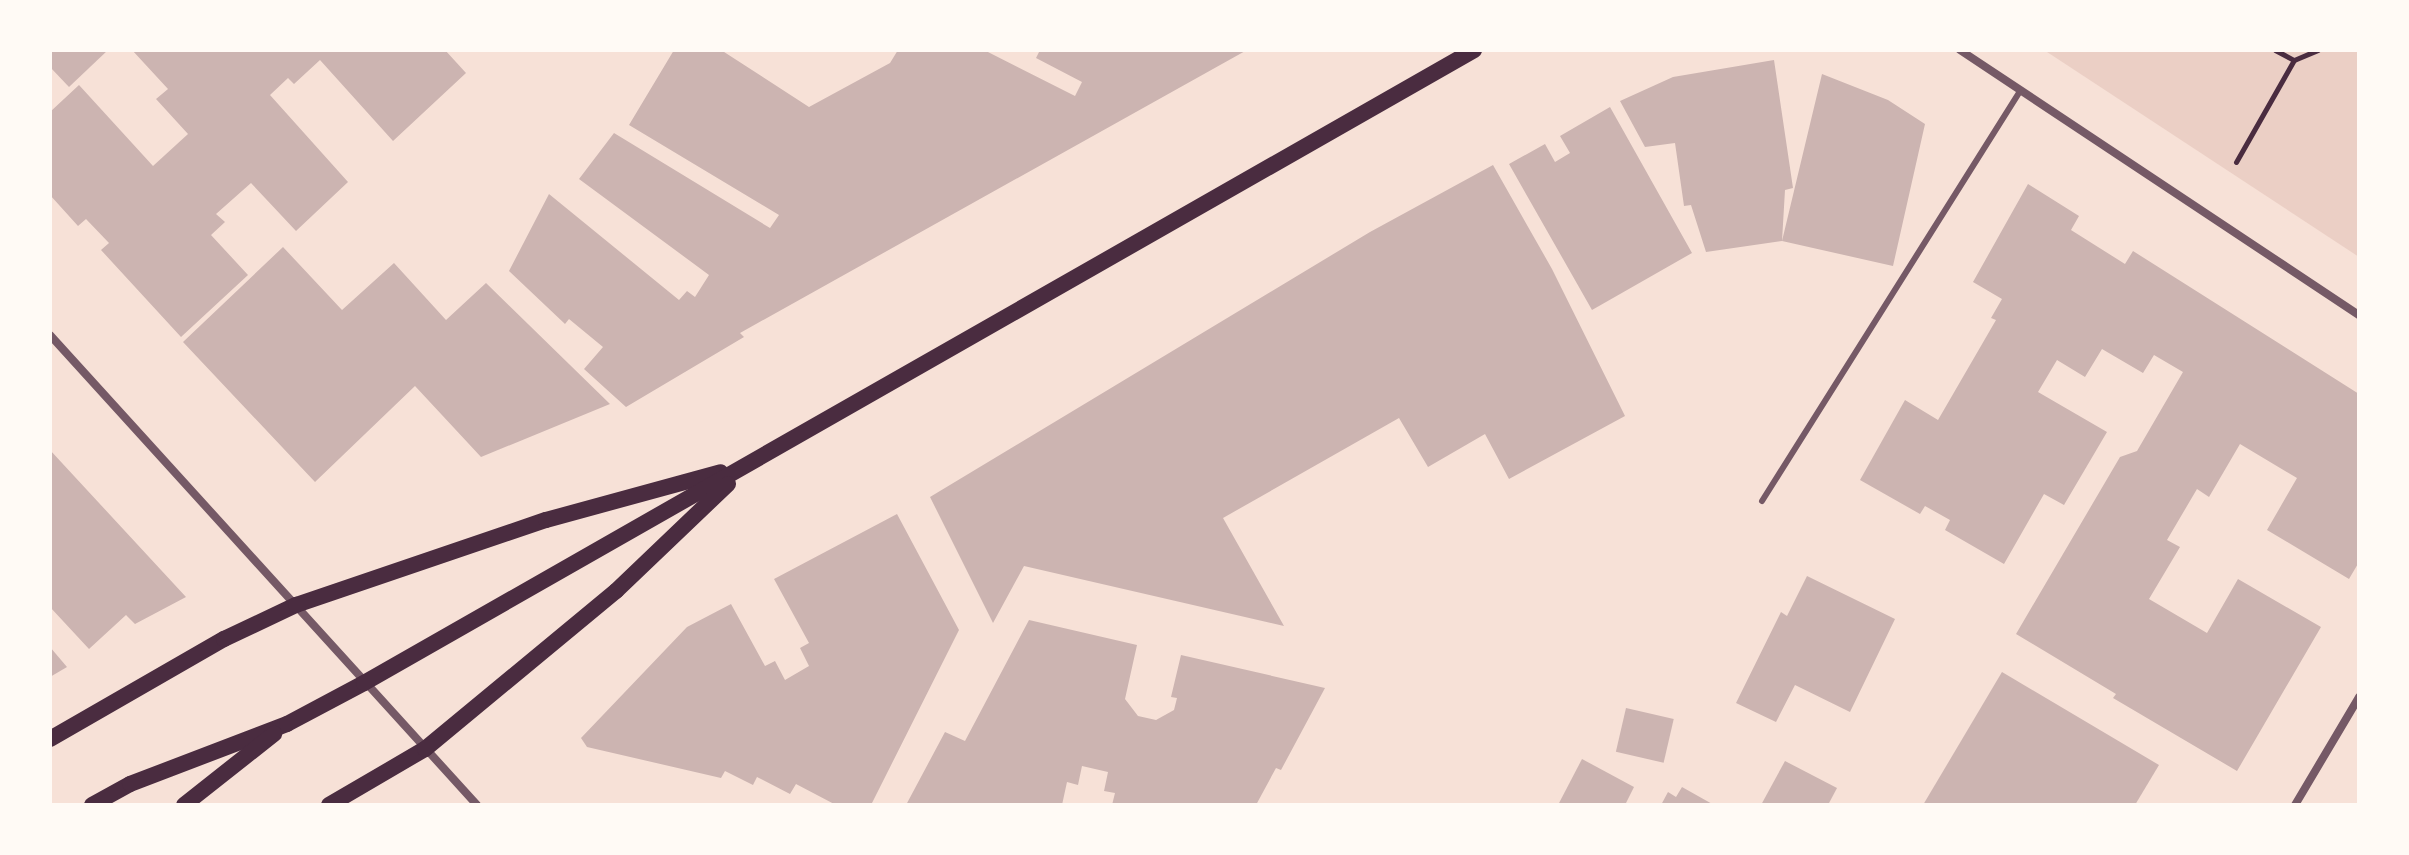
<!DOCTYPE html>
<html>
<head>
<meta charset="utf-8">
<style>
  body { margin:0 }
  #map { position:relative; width:2409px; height:855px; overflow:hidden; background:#f7e1d7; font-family:"Noto Sans",sans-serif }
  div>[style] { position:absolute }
  .green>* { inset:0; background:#ebcfc5 }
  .building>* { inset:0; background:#ccb4b1; transform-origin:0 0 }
  .path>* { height:5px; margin:-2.5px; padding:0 2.5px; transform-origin:2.5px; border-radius:2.5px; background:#4a2c40 }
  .service>* { height:6px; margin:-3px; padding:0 3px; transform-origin:3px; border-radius:3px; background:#755966 }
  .minor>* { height:8px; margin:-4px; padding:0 4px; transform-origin:4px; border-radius:4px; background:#755966 }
  .secondary>* { height:16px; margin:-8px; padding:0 8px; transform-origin:8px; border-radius:8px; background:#4a2c40 }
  span { translate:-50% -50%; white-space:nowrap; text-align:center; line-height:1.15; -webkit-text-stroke:7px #fffaf5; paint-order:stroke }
  .frame { position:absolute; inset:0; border:52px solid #fffaf5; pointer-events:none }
</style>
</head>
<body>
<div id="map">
  <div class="green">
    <div style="clip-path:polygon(2044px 50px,2359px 50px,2359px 257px)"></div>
  </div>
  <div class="building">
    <div style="clip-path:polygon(50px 50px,108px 50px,69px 87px,50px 67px)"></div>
    <div style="clip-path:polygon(132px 50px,445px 50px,466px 73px,393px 141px,320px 60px,294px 84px,288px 78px,270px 95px,348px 182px,296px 231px,251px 183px,216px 214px,225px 222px,211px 235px,248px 275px,181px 337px,101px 250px,109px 243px,86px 219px,78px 226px,50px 195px,50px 112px,79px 85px,153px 166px,188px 134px,156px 99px,168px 89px)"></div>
    <div style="clip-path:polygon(674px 50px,721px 50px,809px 107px,890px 63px,898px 50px,984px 50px,1075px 96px,1082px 82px,1036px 58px,1040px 50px,1247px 50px,740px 333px,744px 337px,626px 407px,584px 369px,603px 347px,569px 319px,565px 324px,509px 271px,549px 194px,679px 300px,687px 291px,695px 297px,709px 275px,579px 179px,614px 133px,770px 228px,779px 215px,629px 125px)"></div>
    <div style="clip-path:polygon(1774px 60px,1793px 188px,1785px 190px,1782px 241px,1822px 74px,1888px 100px,1925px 124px,1893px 266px,1782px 241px,1706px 252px,1691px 205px,1684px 206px,1675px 143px,1645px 147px,1620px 101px,1673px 77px)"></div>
    <div style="clip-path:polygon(1610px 107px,1692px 253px,1592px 310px,1509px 164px,1545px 144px,1555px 162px,1570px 153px,1560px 136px)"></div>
    <div style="clip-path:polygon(1493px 165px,1552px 269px,1625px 416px,1509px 479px,1485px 434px,1428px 467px,1399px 418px,1223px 518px,1284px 626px,1024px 566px,993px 623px,930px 497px,1370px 232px)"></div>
    <div style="clip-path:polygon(2028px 184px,2079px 216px,2071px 230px,2125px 264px,2133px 251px,2359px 394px,2359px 562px,2349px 579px,2267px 530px,2297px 478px,2240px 444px,2209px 497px,2197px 489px,2167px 540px,2180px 547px,2149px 599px,2207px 633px,2238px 579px,2321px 627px,2237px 771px,2113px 698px,2116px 694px,2016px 634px,2120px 457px,2137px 451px,2183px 372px,2154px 355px,2143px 373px,2102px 349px,2085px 377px,2057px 360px,2038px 392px,2107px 432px,2064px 505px,2044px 494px,2004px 564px,1945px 530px,1950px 520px,1925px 506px,1920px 514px,1860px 480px,1905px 400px,1938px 420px,1996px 320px,1991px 318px,2002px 299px,1973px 282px)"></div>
    <div style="clip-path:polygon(283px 247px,342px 310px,394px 263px,446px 320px,486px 283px,610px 404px,481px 457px,415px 386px,315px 482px,183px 342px)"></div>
    <div style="clip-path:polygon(50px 450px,186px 597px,135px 624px,126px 615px,89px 649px,50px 607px)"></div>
    <div style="clip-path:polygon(897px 514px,959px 630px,871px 805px,836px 805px,796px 784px,790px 794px,757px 777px,753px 785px,725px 771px,721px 778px,587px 747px,581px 738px,687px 627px,731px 604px,765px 666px,775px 661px,785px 680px,809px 666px,800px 648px,809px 643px,774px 579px)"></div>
    <div style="clip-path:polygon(1807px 576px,1895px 619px,1850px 712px,1795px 685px,1776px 722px,1736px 703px,1781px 612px,1787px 616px)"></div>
    <div style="clip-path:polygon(1029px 620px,1137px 645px,1125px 699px,1138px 716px,1156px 720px,1174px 710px,1177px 698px,1171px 697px,1181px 655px,1325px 688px,1281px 770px,1276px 768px,1256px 805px,1112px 805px,1115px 793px,1104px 791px,1108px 772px,1082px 766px,1078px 785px,1067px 782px,1062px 805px,906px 805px,945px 732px,965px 741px)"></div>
    <div style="clip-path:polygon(50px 647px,67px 667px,50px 677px)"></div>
    <div style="clip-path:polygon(2002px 672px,2159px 765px,2135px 805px,1923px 805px)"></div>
    <div style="left:1626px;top:708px;width:49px;height:45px;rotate:13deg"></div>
    <div style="clip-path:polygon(1582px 759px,1634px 787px,1625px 805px,1558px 805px)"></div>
    <div style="clip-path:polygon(1785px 761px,1837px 788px,1828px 805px,1761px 805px)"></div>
    <div style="clip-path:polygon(1682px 787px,1714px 805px,1661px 805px,1668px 792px,1676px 797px)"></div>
  </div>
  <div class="path">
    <div style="left:2275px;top:50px;width:21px;rotate:28deg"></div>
    <div style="left:2236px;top:162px;width:117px;rotate:-60.4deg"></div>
    <div style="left:2294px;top:60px;width:26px;rotate:-23deg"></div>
  </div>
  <div class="service">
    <div style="left:1762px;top:501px;width:484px;rotate:-57.8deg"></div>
  </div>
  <div class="minor">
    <div style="left:1960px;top:50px;width:479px;rotate:33.6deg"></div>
    <div style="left:50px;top:335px;width:635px;rotate:47.74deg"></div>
    <div style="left:2295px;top:805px;width:126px;rotate:-59.3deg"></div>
  </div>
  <div class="secondary">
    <div style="left:50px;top:739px;width:201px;rotate:-29.9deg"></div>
    <div style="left:224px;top:639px;width:80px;rotate:-25.3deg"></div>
    <div style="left:296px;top:605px;width:264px;rotate:-18.8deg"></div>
    <div style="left:546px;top:520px;width:181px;rotate:-15.3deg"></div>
    <div style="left:92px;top:805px;width:43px;rotate:-28.9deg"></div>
    <div style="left:130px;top:784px;width:168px;rotate:-20.9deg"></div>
    <div style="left:287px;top:724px;width:87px;rotate:-28deg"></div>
    <div style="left:364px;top:683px;width:1278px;rotate:-29.69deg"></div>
    <div style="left:184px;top:805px;width:115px;rotate:-38.3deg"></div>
    <div style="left:329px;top:805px;width:111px;rotate:-30.3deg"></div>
    <div style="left:425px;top:749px;width:248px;rotate:-39.6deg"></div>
    <div style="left:616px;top:591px;width:155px;rotate:-43.7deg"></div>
  </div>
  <div class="frame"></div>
</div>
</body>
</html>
